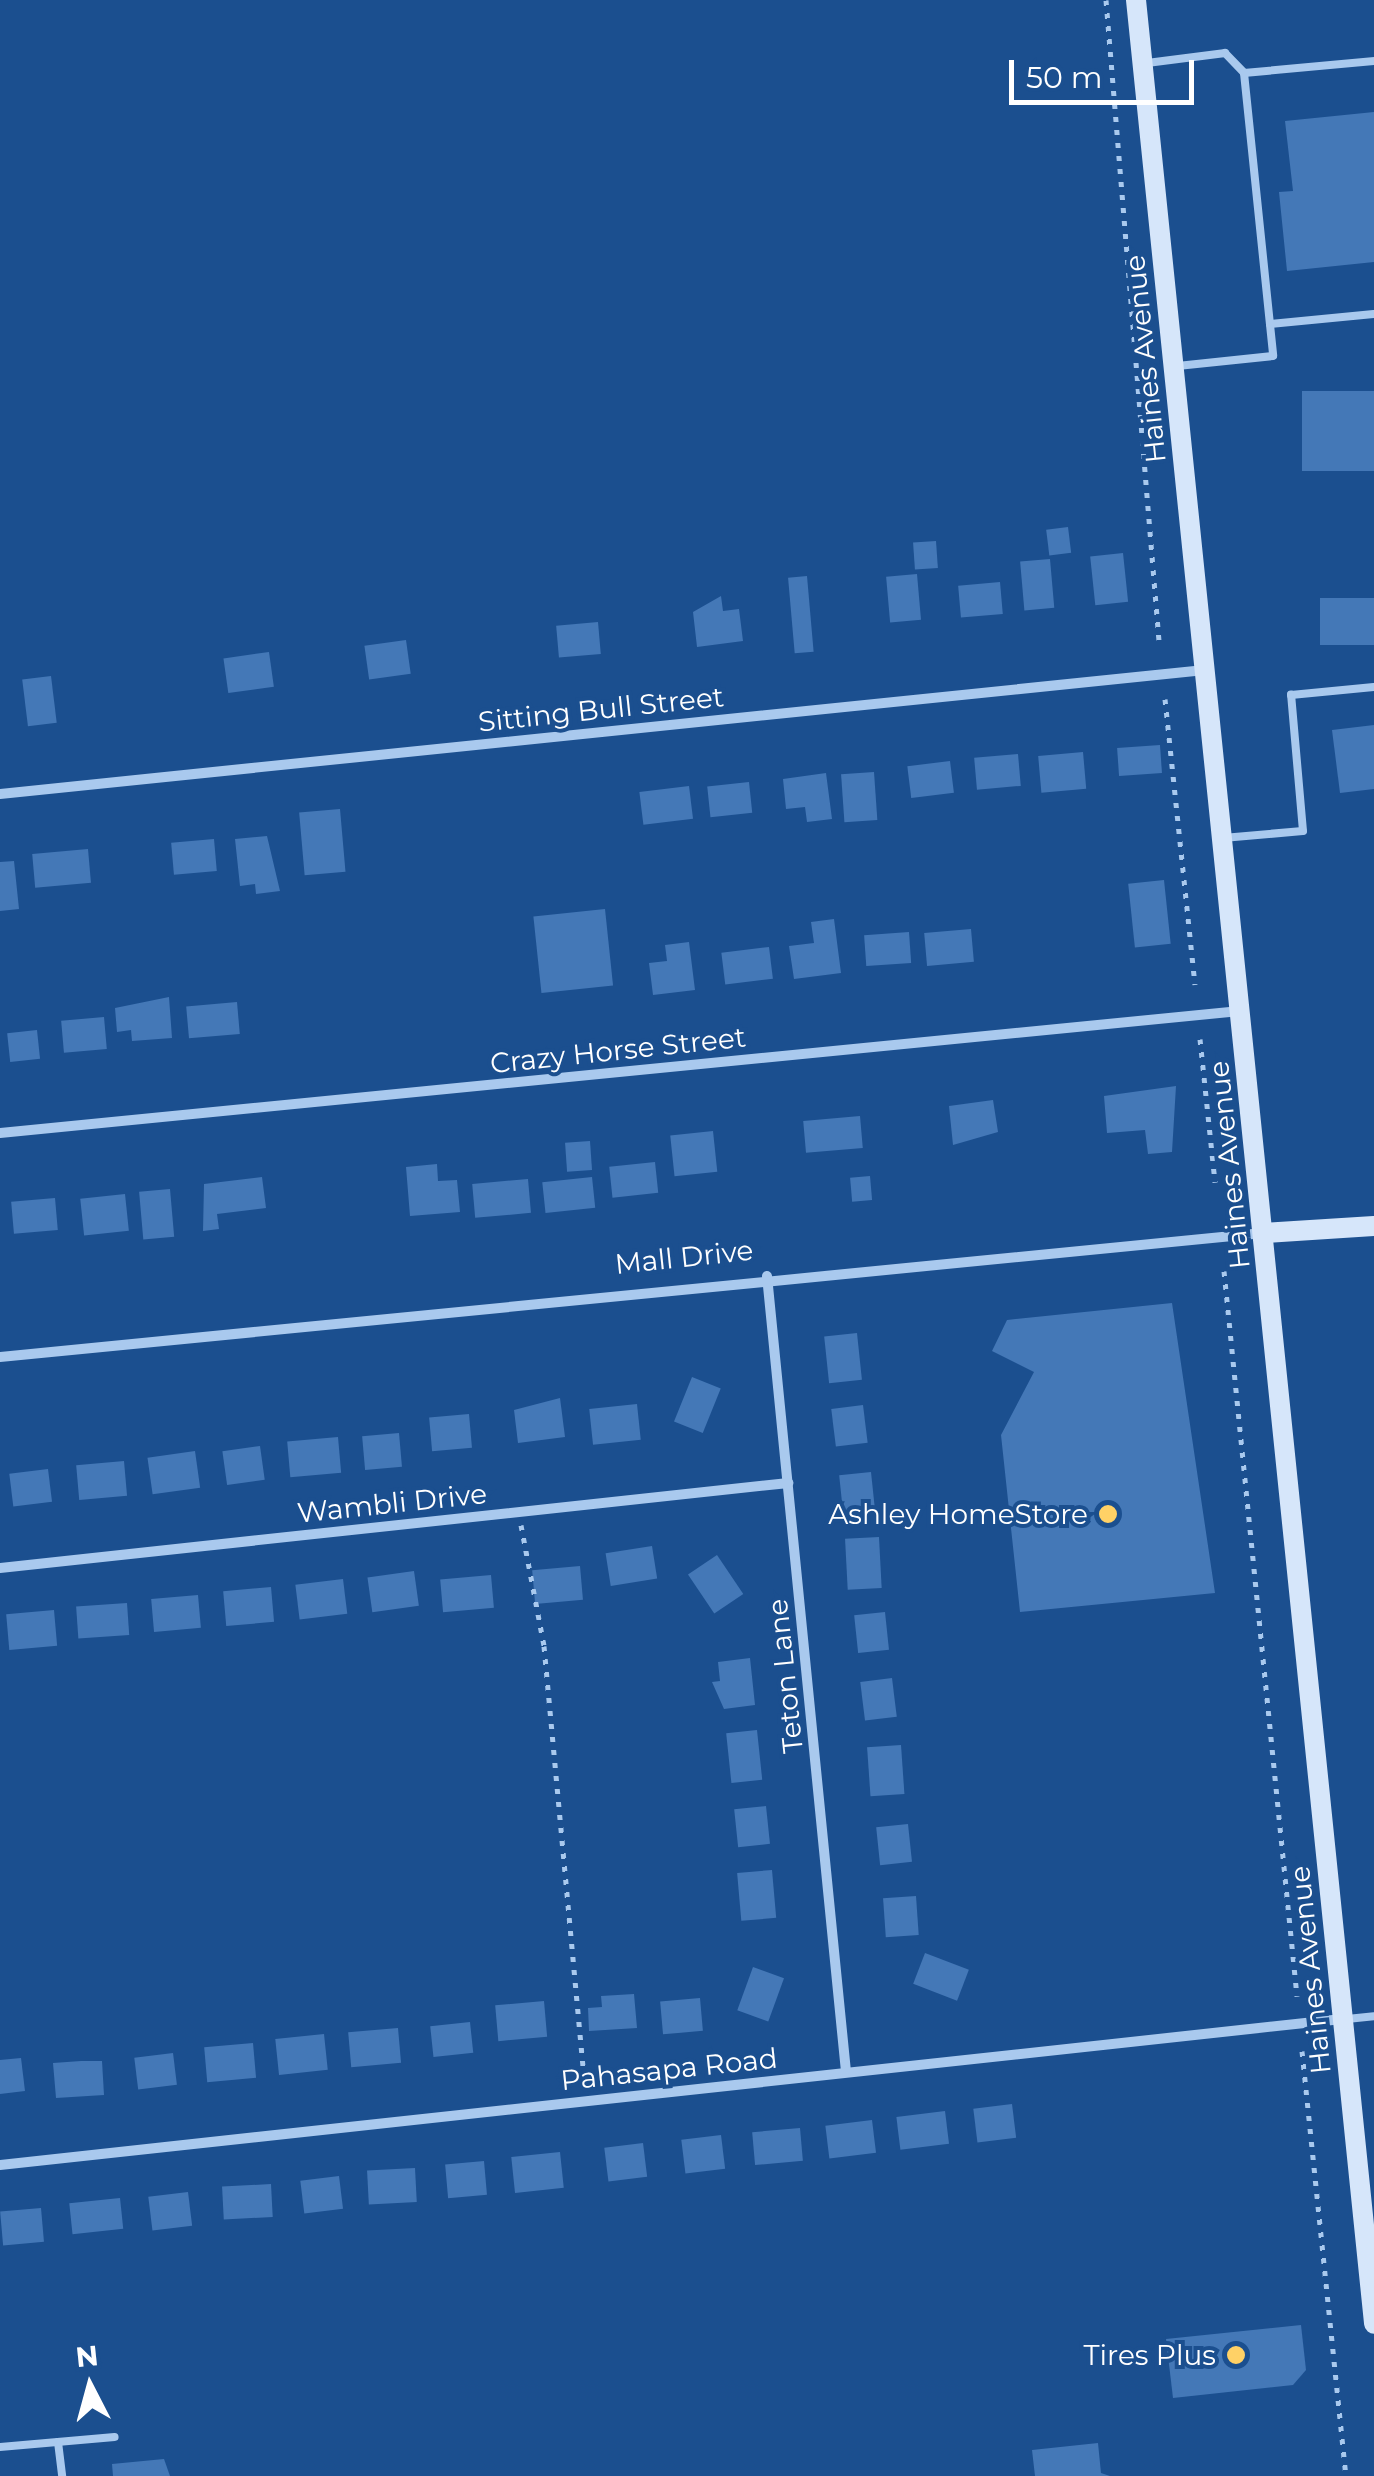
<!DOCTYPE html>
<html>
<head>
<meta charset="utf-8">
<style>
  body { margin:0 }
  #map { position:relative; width:1374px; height:2476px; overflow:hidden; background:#1b4f8f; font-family:Montserrat,sans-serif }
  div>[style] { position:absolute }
  .building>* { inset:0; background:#4478b7; transform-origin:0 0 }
  .path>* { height:5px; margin-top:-2.5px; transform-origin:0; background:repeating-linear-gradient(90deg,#a9c9ee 0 5px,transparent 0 13px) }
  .service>* { height:8px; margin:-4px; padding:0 4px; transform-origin:4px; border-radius:4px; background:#a9c9ee }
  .minor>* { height:10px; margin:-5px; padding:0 5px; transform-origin:5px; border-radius:5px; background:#a9c9ee }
  .secondary>* { height:20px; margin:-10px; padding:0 10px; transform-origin:10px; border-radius:10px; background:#d6e6fa }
  .dots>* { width:28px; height:28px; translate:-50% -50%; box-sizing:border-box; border:5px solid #1b4f8f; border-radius:50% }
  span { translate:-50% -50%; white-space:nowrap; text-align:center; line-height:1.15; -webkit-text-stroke:8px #1b4f8f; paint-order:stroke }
  .street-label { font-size:28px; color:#fff }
  .poi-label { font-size:28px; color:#fff }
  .right { translate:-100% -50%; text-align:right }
  .north { position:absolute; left:40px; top:2336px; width:100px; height:100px; -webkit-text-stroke:8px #1b4f8f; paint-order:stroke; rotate:354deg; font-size:28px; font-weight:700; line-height:40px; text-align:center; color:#fff }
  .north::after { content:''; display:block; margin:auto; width:35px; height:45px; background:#fff; clip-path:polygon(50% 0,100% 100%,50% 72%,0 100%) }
  .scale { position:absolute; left:1009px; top:60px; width:185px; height:45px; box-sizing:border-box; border:5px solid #fff; border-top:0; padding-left:12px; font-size:30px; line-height:35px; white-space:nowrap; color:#fff; -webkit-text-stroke:8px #1b4f8f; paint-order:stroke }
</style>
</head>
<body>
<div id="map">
  <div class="building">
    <div style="clip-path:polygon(1374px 112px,1374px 262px,1287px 271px,1279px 192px,1293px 191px,1285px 121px)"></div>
    <div style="left:1374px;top:391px;width:80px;height:72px;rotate:90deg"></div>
    <div style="left:1068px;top:527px;width:26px;height:22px;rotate:83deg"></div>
    <div style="left:936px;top:541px;width:27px;height:23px;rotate:86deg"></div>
    <div style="left:1123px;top:553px;width:49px;height:33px;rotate:84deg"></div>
    <div style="left:1050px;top:559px;width:49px;height:30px;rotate:85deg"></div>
    <div style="left:917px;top:574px;width:46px;height:31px;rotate:85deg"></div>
    <div style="left:807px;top:576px;width:76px;height:19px;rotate:85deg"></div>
    <div style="left:1000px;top:582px;width:32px;height:42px;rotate:85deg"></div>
    <div style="clip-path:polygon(721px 596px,723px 611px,739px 609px,743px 641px,697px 647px,693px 612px)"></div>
    <div style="left:1374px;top:598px;width:47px;height:54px;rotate:90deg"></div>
    <div style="left:598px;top:622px;width:32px;height:42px;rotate:85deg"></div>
    <div style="left:406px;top:640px;width:34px;height:42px;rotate:82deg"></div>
    <div style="left:269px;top:652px;width:35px;height:46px;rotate:82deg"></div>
    <div style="left:51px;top:676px;width:47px;height:29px;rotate:83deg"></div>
    <div style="clip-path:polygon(1374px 725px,1374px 789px,1340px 793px,1332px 730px)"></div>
    <div style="left:1160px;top:745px;width:28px;height:43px;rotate:86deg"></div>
    <div style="left:1083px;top:752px;width:37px;height:45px;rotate:85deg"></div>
    <div style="left:1018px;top:754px;width:32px;height:44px;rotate:85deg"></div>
    <div style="left:950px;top:761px;width:32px;height:43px;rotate:83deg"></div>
    <div style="left:874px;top:772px;width:48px;height:33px;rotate:86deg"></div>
    <div style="clip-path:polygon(826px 773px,832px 819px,807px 822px,805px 807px,786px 809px,783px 779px)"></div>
    <div style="left:749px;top:782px;width:31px;height:42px;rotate:84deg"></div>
    <div style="left:689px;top:786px;width:33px;height:50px;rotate:83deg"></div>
    <div style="left:340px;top:809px;width:63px;height:41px;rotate:85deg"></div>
    <div style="clip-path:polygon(267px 836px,280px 891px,256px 894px,255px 884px,240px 886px,235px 839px)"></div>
    <div style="left:214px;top:839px;width:32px;height:43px;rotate:85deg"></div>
    <div style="left:88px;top:849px;width:34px;height:56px;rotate:85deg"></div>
    <div style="clip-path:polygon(14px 861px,19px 909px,0 911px,0 862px)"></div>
    <div style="left:1164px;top:880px;width:64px;height:36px;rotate:84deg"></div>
    <div style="left:605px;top:909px;width:77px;height:72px;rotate:84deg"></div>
    <div style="clip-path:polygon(834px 919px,841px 973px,794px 979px,789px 946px,814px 943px,811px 922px)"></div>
    <div style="left:971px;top:929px;width:33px;height:47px;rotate:85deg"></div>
    <div style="left:909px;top:932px;width:31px;height:45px;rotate:86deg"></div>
    <div style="clip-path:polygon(689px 942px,695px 990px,653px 995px,649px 963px,667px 961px,665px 945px)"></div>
    <div style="left:769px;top:947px;width:32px;height:48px;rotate:83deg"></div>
    <div style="clip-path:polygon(169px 997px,172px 1038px,132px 1041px,131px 1030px,117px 1032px,115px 1008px)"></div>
    <div style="left:237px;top:1002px;width:32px;height:51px;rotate:85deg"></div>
    <div style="left:104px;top:1017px;width:32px;height:43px;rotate:85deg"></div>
    <div style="left:37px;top:1030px;width:29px;height:30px;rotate:84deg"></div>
    <div style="clip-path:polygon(1176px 1086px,1172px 1152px,1148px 1154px,1145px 1130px,1107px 1133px,1104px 1096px)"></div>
    <div style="clip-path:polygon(993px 1100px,998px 1132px,953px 1145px,949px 1106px)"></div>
    <div style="left:860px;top:1116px;width:32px;height:57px;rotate:85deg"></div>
    <div style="left:713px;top:1131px;width:41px;height:43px;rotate:84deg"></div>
    <div style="left:590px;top:1141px;width:29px;height:25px;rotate:86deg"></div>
    <div style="left:655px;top:1162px;width:31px;height:46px;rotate:84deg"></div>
    <div style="clip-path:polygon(437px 1164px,438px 1181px,457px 1180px,460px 1212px,410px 1216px,406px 1167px)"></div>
    <div style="left:870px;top:1176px;width:24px;height:20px;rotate:85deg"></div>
    <div style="clip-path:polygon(262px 1177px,266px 1208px,217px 1214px,219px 1229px,203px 1231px,204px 1184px)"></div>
    <div style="left:592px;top:1177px;width:31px;height:50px;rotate:84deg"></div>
    <div style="left:528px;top:1179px;width:34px;height:56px;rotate:85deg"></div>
    <div style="left:170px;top:1189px;width:48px;height:31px;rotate:85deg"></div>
    <div style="left:125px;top:1194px;width:37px;height:45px;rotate:84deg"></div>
    <div style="left:55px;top:1198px;width:32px;height:44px;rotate:85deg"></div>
    <div style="clip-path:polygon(1172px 1303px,1215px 1593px,1020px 1612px,1001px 1435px,1034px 1372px,992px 1351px,1007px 1320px)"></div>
    <div style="left:857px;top:1333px;width:47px;height:33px;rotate:84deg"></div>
    <div style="left:692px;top:1377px;width:31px;height:48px;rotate:22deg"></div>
    <div style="clip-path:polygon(560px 1398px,565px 1437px,518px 1443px,514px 1410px)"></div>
    <div style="left:637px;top:1404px;width:36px;height:48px;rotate:84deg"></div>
    <div style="left:863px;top:1405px;width:38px;height:32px;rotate:83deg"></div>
    <div style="left:469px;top:1414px;width:34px;height:40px;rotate:85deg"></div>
    <div style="left:399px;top:1433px;width:34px;height:37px;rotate:85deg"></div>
    <div style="left:338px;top:1437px;width:36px;height:51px;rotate:85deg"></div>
    <div style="left:260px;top:1446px;width:34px;height:38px;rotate:82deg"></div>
    <div style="left:195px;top:1451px;width:37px;height:48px;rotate:82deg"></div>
    <div style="left:124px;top:1461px;width:35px;height:48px;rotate:85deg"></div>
    <div style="left:48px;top:1469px;width:33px;height:39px;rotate:83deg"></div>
    <div style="left:871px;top:1472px;width:38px;height:32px;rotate:84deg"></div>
    <div style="left:879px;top:1537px;width:51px;height:34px;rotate:87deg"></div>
    <div style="left:652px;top:1546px;width:33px;height:47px;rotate:81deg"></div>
    <div style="left:717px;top:1555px;width:47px;height:35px;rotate:56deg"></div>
    <div style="left:580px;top:1566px;width:34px;height:48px;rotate:85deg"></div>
    <div style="left:414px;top:1571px;width:35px;height:47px;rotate:82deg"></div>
    <div style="left:491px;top:1575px;width:33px;height:51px;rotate:85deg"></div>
    <div style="left:343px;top:1579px;width:35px;height:48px;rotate:83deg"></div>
    <div style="left:271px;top:1587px;width:35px;height:48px;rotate:85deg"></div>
    <div style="left:198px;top:1595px;width:33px;height:47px;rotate:85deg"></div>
    <div style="left:127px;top:1603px;width:32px;height:51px;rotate:86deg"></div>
    <div style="left:54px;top:1610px;width:36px;height:48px;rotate:85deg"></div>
    <div style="left:885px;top:1612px;width:38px;height:31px;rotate:84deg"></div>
    <div style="clip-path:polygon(750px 1658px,755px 1705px,724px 1709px,712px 1682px,720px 1681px,718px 1662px)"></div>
    <div style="left:892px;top:1678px;width:39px;height:32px;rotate:83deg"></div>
    <div style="left:757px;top:1730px;width:50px;height:31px;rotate:84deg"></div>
    <div style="left:901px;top:1745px;width:49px;height:34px;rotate:86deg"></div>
    <div style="left:766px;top:1806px;width:38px;height:32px;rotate:84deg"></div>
    <div style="left:908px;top:1824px;width:38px;height:32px;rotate:84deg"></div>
    <div style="left:772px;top:1870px;width:48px;height:35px;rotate:85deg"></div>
    <div style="left:916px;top:1896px;width:39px;height:33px;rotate:86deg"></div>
    <div style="left:925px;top:1953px;width:47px;height:33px;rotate:21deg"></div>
    <div style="left:753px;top:1967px;width:33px;height:46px;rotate:20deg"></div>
    <div style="clip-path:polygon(634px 1994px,637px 2028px,589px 2031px,588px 2008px,602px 2007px,601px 1996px)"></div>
    <div style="left:700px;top:1998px;width:33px;height:40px;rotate:85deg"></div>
    <div style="left:544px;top:2001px;width:36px;height:49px;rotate:85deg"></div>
    <div style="left:470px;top:2022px;width:31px;height:40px;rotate:84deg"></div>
    <div style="left:398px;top:2028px;width:35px;height:50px;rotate:85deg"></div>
    <div style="left:324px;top:2034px;width:36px;height:49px;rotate:84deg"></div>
    <div style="left:253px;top:2043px;width:35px;height:49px;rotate:85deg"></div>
    <div style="left:173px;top:2053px;width:32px;height:39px;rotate:83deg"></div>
    <div style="clip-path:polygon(21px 2058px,25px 2091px,0 2094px,0 2060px)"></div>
    <div style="clip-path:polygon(81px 2061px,102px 2061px,104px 2095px,56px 2098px,53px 2063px)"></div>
    <div style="left:1012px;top:2104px;width:34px;height:39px;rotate:83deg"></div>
    <div style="left:945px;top:2111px;width:33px;height:49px;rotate:83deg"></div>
    <div style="left:872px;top:2120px;width:33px;height:47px;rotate:83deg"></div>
    <div style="left:800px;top:2128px;width:33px;height:48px;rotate:85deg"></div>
    <div style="left:721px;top:2135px;width:34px;height:40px;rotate:83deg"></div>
    <div style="left:643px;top:2143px;width:34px;height:39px;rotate:83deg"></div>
    <div style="left:560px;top:2152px;width:36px;height:49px;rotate:84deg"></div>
    <div style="left:484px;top:2161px;width:34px;height:39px;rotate:85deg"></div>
    <div style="left:415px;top:2168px;width:34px;height:48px;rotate:87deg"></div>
    <div style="left:339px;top:2176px;width:33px;height:39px;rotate:83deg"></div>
    <div style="left:271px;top:2184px;width:33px;height:49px;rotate:87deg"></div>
    <div style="left:188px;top:2192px;width:34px;height:40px;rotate:83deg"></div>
    <div style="left:120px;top:2198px;width:31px;height:51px;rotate:84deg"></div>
    <div style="left:41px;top:2208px;width:34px;height:41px;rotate:85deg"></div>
    <div style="clip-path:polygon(1301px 2325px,1306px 2370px,1293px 2385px,1173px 2398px,1166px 2339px)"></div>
    <div style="clip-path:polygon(1098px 2443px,1101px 2473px,1110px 2476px,1035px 2476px,1032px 2450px)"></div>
    <div style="clip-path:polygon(164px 2459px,170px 2476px,113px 2476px,112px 2464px)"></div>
  </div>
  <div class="path">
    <div style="left:1106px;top:0;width:642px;rotate:85.27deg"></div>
    <div style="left:1165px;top:699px;width:287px;rotate:84deg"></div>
    <div style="left:1200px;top:1039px;width:144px;rotate:84deg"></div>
    <div style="left:1224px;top:1271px;width:729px;rotate:84.25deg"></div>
    <div style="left:521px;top:1525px;width:123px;rotate:79.2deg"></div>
    <div style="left:544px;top:1646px;width:444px;rotate:84.7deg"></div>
    <div style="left:1302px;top:2051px;width:427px;rotate:84.1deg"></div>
  </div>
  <div class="service">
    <div style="left:1147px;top:63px;width:79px;rotate:-7.3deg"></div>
    <div style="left:1225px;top:53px;width:28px;rotate:46deg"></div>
    <div style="left:1244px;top:73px;width:284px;rotate:84.1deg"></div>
    <div style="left:1273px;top:356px;width:96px;rotate:174deg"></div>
    <div style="left:1244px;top:73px;width:131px;rotate:-5.3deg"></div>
    <div style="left:1270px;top:324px;width:104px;rotate:-5.5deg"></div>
    <div style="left:1223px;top:838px;width:80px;rotate:-5deg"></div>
    <div style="left:1303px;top:831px;width:137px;rotate:-95deg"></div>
    <div style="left:1291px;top:695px;width:83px;rotate:-5.5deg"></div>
    <div style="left:1347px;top:2019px;width:27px;rotate:-6deg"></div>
    <div style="left:58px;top:2442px;width:34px;rotate:83deg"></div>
    <div style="left:0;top:2447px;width:115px;rotate:-5deg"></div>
  </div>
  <div class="minor">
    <div style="left:0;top:794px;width:1211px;rotate:-5.88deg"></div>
    <div style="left:0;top:1133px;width:1246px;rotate:-5.62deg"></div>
    <div style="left:767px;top:1276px;width:800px;rotate:84.33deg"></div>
    <div style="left:0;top:1357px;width:1269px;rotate:-5.61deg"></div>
    <div style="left:0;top:1568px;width:793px;rotate:-6.16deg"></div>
    <div style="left:0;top:2165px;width:1350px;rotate:-6.21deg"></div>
  </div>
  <div class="secondary">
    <div style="left:1136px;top:0;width:2336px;rotate:84.15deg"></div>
    <div style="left:1264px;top:1233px;width:110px;rotate:-3.6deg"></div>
  </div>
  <div class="dots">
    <div style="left:1108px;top:1514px;background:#ffd166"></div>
    <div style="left:1236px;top:2355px;background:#ffd166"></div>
  </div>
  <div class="street-label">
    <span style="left:1145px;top:359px;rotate:-96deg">Haines Avenue</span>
    <span style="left:601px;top:709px;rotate:-6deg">Sitting Bull Street</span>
    <span style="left:618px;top:1050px;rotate:-6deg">Crazy Horse Street</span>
    <span style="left:1229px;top:1165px;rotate:-96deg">Haines Avenue</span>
    <span style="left:684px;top:1257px;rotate:-6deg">Mall Drive</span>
    <span style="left:392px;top:1503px;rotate:-6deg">Wambli Drive</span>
    <span style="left:785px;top:1676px;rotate:-96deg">Teton Lane</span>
    <span style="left:1310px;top:1970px;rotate:-96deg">Haines Avenue</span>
    <span style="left:669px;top:2069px;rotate:-6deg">Pahasapa Road</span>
  </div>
  <div class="poi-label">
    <span class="right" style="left:1088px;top:1514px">Ashley HomeStore</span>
    <span class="right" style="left:1216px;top:2355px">Tires Plus</span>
  </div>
  <div class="north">N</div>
  <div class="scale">50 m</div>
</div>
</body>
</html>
